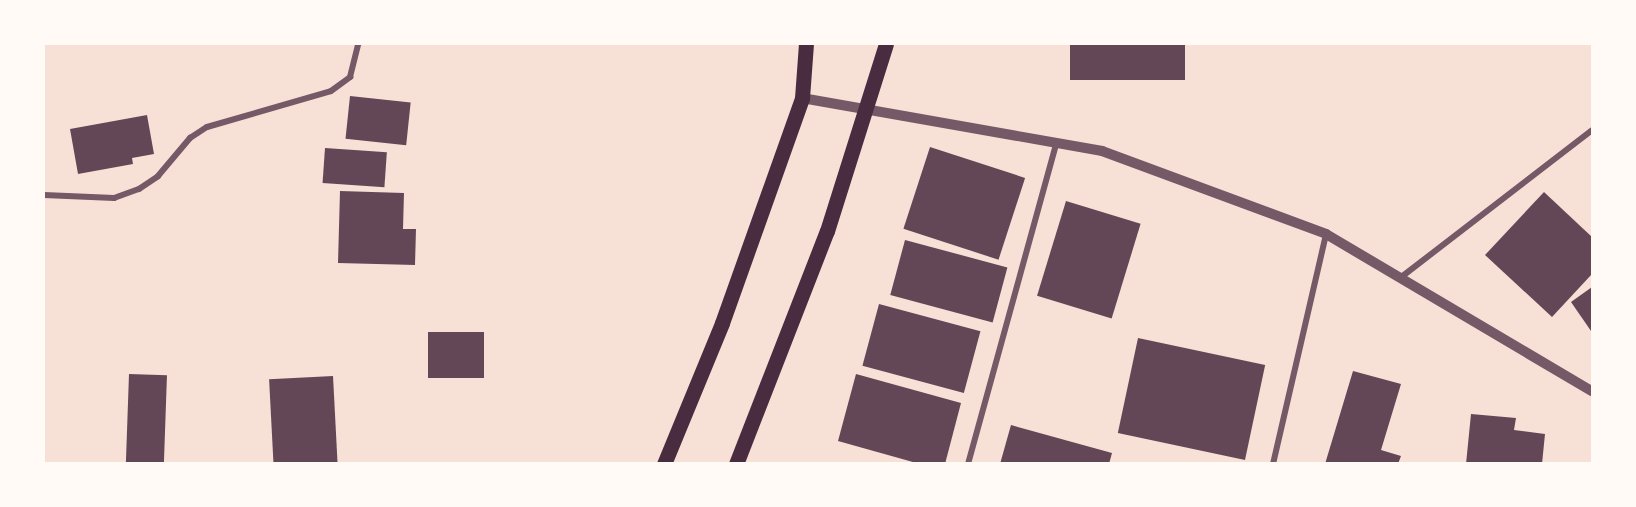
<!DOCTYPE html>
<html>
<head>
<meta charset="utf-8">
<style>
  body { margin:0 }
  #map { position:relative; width:1636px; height:507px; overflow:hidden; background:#f7e1d7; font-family:"Alegreya Sans",sans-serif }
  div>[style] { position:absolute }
  .building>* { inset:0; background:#644757; transform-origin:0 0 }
  .minor>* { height:6px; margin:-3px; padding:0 3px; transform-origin:3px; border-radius:3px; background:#755966 }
  .tertiary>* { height:10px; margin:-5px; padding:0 5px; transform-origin:5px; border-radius:5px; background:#755966 }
  .primary>* { height:15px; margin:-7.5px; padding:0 7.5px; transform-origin:7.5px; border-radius:7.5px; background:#4a2c40 }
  span { translate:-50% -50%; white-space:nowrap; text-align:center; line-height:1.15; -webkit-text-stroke:6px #fffaf5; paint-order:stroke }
  .frame { position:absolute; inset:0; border:45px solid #fffaf5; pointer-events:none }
</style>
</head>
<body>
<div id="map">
  <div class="building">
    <div style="left:1070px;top:44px;width:115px;height:36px"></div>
    <div style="left:350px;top:96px;width:61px;height:43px;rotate:6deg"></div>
    <div style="clip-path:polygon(147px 115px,154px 154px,132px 158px,133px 164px,78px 174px,70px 129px)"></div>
    <div style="left:930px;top:147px;width:100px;height:86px;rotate:18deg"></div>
    <div style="left:325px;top:148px;width:62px;height:35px;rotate:4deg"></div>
    <div style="clip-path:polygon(340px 191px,404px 193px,403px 229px,416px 229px,415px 265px,338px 263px)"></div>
    <div style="clip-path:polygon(1544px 192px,1592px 237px,1592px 274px,1552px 317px,1485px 255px)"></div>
    <div style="left:1066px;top:201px;width:78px;height:99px;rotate:17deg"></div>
    <div style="left:905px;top:240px;width:106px;height:57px;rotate:15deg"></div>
    <div style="clip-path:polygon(1592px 287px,1592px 329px,1591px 331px,1571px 302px)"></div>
    <div style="left:879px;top:304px;width:105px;height:64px;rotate:15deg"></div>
    <div style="left:428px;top:332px;width:56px;height:46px"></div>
    <div style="left:1138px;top:338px;width:130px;height:97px;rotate:12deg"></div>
    <div style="clip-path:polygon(1353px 371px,1401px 384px,1381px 450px,1401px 456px,1398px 464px,1325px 464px)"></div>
    <div style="left:129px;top:374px;width:38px;height:90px;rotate:2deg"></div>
    <div style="clip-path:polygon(856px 374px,961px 403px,945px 464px,920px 464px,838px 441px)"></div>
    <div style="left:333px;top:376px;width:88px;height:64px;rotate:87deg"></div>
    <div style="clip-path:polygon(1471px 414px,1516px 418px,1514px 430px,1545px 434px,1542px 464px,1466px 464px)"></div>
    <div style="clip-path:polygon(1011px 425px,1112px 453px,1109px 464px,1000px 464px)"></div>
  </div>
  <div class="minor">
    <div style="left:44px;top:195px;width:70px;rotate:2.5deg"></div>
    <div style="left:114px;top:198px;width:27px;rotate:-20deg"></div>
    <div style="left:139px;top:189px;width:23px;rotate:-34deg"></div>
    <div style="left:158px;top:176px;width:50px;rotate:-49.9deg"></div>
    <div style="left:190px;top:138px;width:20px;rotate:-33deg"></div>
    <div style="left:207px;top:127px;width:129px;rotate:-16.2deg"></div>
    <div style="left:331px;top:91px;width:24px;rotate:-36deg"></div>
    <div style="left:350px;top:77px;width:34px;rotate:-76deg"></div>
    <div style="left:1400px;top:278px;width:242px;rotate:-37.6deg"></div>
    <div style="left:968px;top:464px;width:332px;rotate:-74.6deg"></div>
    <div style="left:1273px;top:464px;width:236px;rotate:-77deg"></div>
  </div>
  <div class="tertiary">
    <div style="left:802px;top:98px;width:305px;rotate:10deg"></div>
    <div style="left:1102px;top:151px;width:239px;rotate:20.3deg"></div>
    <div style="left:1326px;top:234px;width:309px;rotate:30.6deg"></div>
  </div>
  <div class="primary">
    <div style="left:664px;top:464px;width:152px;rotate:-67.6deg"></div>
    <div style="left:722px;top:323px;width:239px;rotate:-70.4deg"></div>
    <div style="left:802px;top:98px;width:54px;rotate:-85.8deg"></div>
    <div style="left:736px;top:464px;width:250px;rotate:-68.7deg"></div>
    <div style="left:827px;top:231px;width:196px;rotate:-72.5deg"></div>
  </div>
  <div class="frame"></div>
</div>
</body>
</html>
